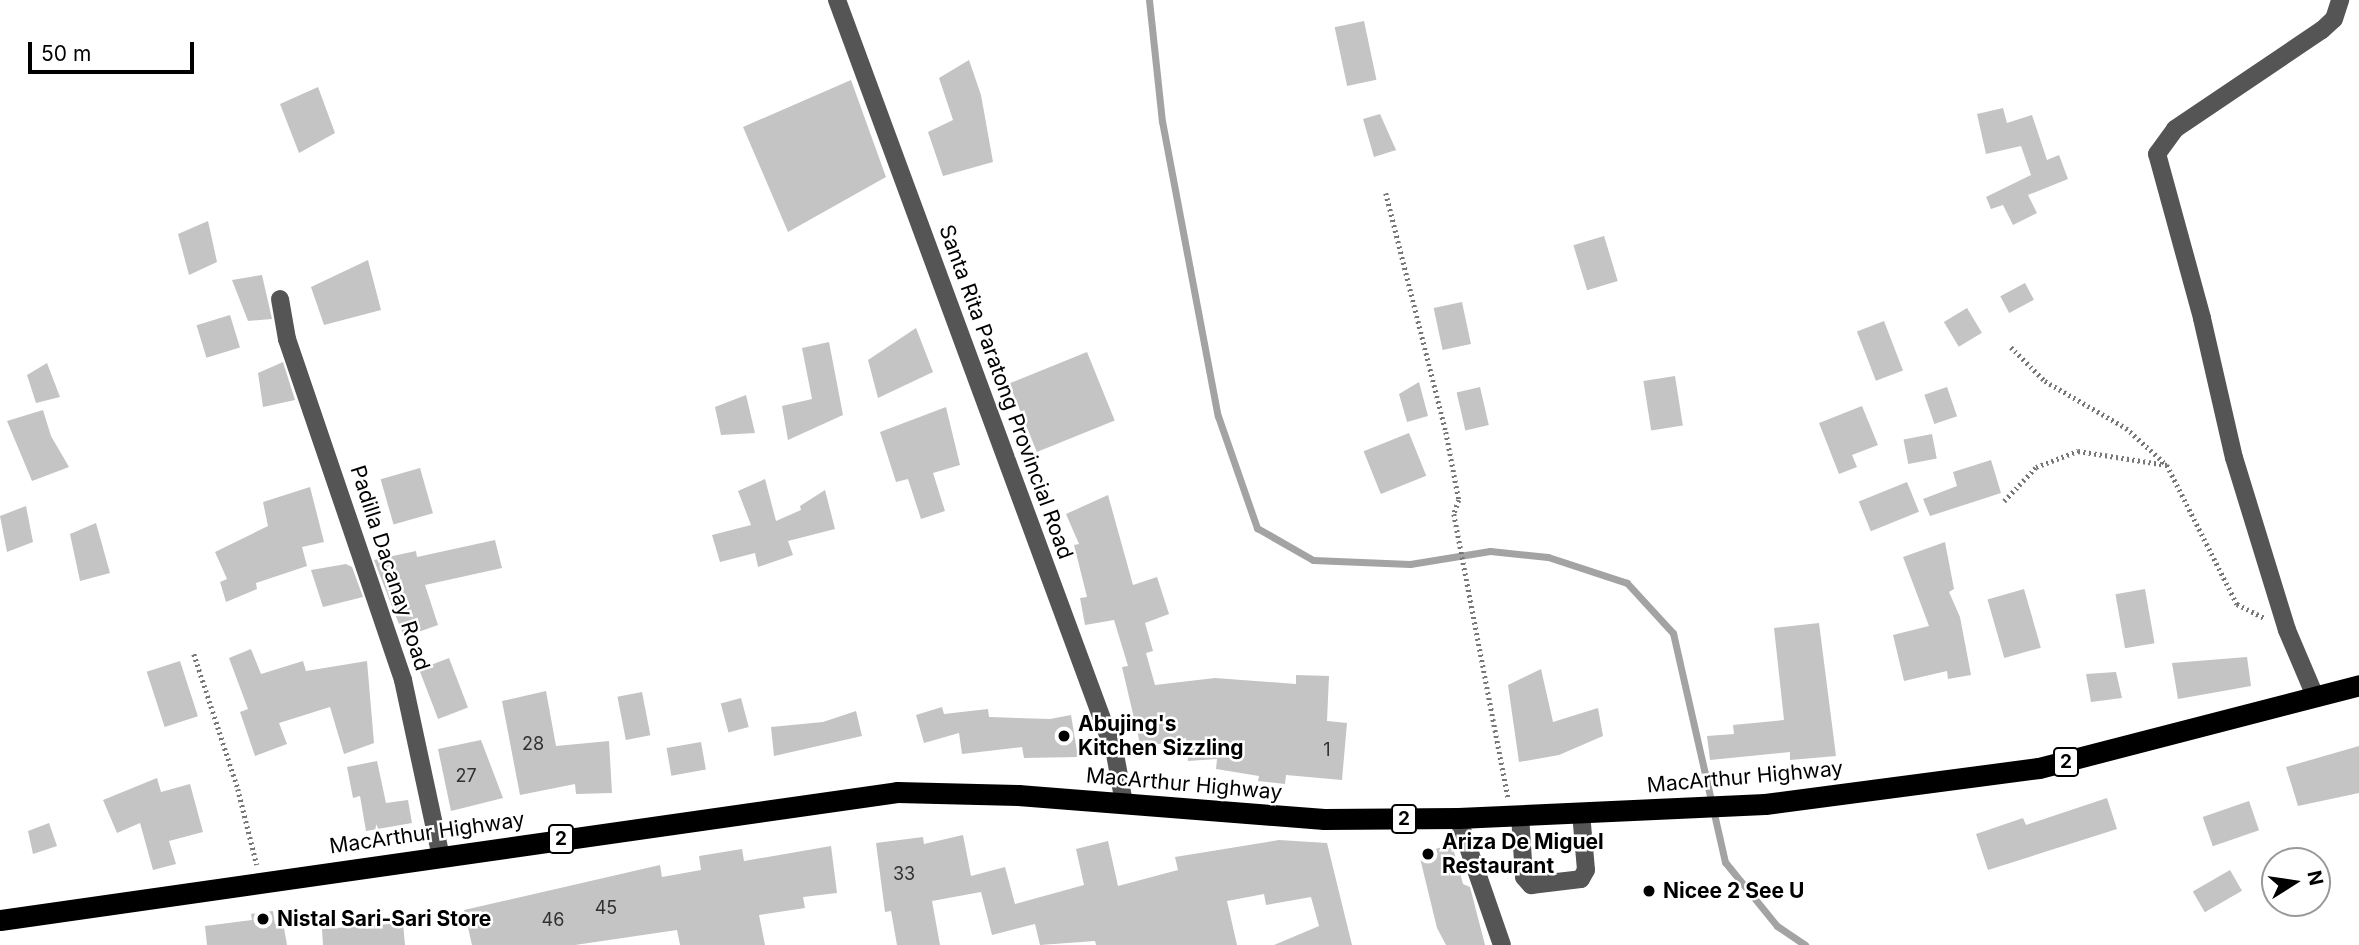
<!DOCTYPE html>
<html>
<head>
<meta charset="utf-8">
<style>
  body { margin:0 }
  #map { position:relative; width:2359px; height:945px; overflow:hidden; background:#fff; font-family:Inter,sans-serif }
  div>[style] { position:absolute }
  .stream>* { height:7px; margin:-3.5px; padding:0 3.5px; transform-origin:3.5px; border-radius:3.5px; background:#a3a3a3 }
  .building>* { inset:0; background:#c4c4c4; transform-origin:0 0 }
  .path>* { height:4.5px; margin-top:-2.25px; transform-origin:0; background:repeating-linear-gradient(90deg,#777 0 2px,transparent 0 5.5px) }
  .minor>* { height:18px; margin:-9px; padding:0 9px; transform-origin:9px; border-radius:9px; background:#555 }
  .highway>* { height:21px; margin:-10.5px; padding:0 10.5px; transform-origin:10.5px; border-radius:10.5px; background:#000 }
  .dots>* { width:19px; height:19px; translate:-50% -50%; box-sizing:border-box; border:4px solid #fff; border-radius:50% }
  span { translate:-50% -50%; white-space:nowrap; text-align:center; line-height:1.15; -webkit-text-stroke:5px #fff; paint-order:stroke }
  .number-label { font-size:18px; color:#313131 }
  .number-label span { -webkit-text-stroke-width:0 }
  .shield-label span { padding:2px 5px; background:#fff; border:2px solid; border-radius:5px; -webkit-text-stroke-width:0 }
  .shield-label { font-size:19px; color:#000; font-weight:700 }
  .street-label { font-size:21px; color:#000 }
  .poi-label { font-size:21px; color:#000; font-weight:700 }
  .left { translate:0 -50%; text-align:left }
  .north { position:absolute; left:2261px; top:847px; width:70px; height:70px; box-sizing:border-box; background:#fff; border:2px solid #999; border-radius:50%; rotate:78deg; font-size:19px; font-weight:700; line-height:28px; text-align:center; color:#000 }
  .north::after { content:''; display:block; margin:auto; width:24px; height:32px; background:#000; clip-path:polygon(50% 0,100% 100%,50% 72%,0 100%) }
  .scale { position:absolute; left:28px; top:42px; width:166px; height:32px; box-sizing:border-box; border:4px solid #000; border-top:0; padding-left:9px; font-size:21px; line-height:24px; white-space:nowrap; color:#000; -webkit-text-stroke:5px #fff; paint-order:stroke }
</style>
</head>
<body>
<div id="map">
  <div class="stream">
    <div style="left:1149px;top:0;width:122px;rotate:83.9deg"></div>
    <div style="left:1162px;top:121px;width:300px;rotate:79.3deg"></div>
    <div style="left:1218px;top:416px;width:119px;rotate:70.8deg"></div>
    <div style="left:1257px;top:528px;width:64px;rotate:29.7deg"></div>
    <div style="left:1313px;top:560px;width:97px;rotate:2.4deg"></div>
    <div style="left:1410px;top:564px;width:81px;rotate:-9.2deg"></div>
    <div style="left:1490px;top:551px;width:58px;rotate:5.9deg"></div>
    <div style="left:1548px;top:557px;width:83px;rotate:18.2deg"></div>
    <div style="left:1627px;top:583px;width:68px;rotate:47.4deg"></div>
    <div style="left:1673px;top:633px;width:235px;rotate:77.2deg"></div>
    <div style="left:1725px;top:862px;width:82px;rotate:50.9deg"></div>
    <div style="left:1777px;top:926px;width:34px;rotate:34deg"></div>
  </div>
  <div class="building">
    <div style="left:1364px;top:21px;width:60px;height:30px;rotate:78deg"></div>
    <div style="clip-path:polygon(969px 60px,981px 95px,993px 162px,943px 176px,928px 132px,953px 120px,939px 78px)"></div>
    <div style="clip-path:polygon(851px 80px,886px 177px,788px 232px,743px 127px)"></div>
    <div style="clip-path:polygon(318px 87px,335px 133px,299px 153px,280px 104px)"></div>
    <div style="clip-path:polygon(2003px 108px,2007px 123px,2032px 115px,2047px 160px,2059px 155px,2068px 179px,2028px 195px,2037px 213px,2013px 225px,2003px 205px,1991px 209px,1986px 197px,2031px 175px,2021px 146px,1986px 154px,1977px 114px)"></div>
    <div style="clip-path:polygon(1380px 114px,1396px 150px,1374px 157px,1363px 119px)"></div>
    <div style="clip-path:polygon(208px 221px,217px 262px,189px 275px,178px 234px)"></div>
    <div style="left:1604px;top:236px;width:47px;height:32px;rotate:73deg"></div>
    <div style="clip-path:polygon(368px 260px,381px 310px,324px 325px,311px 287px)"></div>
    <div style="clip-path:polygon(262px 275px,272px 319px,248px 321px,232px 280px)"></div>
    <div style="left:2025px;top:283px;width:19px;height:28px;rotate:62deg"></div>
    <div style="left:1462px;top:302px;width:43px;height:29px;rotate:78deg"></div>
    <div style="left:1967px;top:308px;width:29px;height:27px;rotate:59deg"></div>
    <div style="left:230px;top:315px;width:34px;height:35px;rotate:73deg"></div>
    <div style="left:1884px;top:321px;width:53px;height:29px;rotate:69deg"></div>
    <div style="clip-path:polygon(916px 328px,933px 372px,878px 398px,868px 360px)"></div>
    <div style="clip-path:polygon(829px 342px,843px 415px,788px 440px,782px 406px,812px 399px,802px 348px)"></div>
    <div style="left:1087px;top:352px;width:74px;height:84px;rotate:68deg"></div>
    <div style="clip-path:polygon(283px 362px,295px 400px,263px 407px,258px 373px)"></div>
    <div style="clip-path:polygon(47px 363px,60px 397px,36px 403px,27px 375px)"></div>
    <div style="left:1675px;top:376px;width:50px;height:32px;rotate:81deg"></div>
    <div style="clip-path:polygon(1419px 382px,1428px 416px,1407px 422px,1399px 394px)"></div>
    <div style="left:1480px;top:387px;width:39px;height:24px;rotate:77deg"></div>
    <div style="left:1947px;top:387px;width:31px;height:24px;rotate:71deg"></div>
    <div style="clip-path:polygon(746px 395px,755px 433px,721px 435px,715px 407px)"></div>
    <div style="clip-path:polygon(1862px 406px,1878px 445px,1852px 455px,1857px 467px,1839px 474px,1819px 423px)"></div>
    <div style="clip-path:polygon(946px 407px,960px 465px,933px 473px,945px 511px,921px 519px,908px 479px,896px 482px,880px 432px)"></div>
    <div style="clip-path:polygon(43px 410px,51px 436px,69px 467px,32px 481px,7px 421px)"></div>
    <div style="left:1409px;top:433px;width:46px;height:49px;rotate:68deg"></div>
    <div style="left:1932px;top:434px;width:25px;height:29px;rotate:79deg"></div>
    <div style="clip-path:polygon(1991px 460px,2001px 493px,1930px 516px,1923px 499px,1957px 486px,1953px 472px)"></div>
    <div style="left:420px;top:468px;width:47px;height:41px;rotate:74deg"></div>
    <div style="clip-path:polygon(765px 479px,776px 521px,801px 510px,800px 506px,825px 490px,835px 529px,788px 541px,793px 555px,758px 567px,755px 553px,720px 562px,712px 535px,751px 525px,738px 491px)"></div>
    <div style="left:1907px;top:482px;width:32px;height:52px;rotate:68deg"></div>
    <div style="clip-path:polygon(310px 487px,324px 542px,302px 547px,307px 566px,256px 583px,257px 589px,226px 602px,220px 582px,227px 579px,215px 552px,268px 526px,263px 502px)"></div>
    <div style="clip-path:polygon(1108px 495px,1133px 585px,1157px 577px,1169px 614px,1145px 623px,1153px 651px,1146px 653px,1155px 685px,1215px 678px,1296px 684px,1296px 675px,1329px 676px,1327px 721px,1347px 723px,1342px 780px,1286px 775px,1285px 784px,1258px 781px,1259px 776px,1216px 769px,1217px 759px,1188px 761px,1186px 738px,1141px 748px,1122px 667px,1128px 666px,1114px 620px,1085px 625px,1080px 598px,1087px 597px,1074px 545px,1079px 544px,1066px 514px)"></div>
    <div style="clip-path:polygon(26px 506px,33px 542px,7px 552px,0 516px)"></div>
    <div style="clip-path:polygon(96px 523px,110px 573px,80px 581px,70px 534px)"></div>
    <div style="clip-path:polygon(495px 540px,502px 568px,425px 585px,438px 625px,404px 637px,374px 560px,416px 551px,417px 557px)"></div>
    <div style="clip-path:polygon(1945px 542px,1954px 589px,1949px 592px,1960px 617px,1971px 675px,1948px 679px,1947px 671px,1904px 681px,1893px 635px,1929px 626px,1903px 557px)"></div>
    <div style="clip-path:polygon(346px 564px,352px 567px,363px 597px,323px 607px,311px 570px)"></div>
    <div style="left:2024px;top:589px;width:61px;height:38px;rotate:74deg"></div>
    <div style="left:2145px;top:589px;width:55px;height:30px;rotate:80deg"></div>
    <div style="clip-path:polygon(1819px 623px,1836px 756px,1790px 760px,1790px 752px,1710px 760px,1707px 736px,1734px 734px,1733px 725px,1784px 720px,1774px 628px)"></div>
    <div style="clip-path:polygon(251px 649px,261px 674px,303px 661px,306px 671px,367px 661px,374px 743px,344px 754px,330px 707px,279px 723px,287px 744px,255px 756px,240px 712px,248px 709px,229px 658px)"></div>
    <div style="clip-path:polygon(2247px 657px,2251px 686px,2178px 699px,2172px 663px)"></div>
    <div style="left:449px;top:658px;width:53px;height:32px;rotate:69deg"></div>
    <div style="left:180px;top:661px;width:58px;height:35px;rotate:72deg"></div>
    <div style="clip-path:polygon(1541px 669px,1553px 722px,1598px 708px,1603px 736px,1559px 755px,1519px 762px,1508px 685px)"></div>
    <div style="clip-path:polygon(2116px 672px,2122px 698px,2091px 702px,2086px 674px)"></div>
    <div style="clip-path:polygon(546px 691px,556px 746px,609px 741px,612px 793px,576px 794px,575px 784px,520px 795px,502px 701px)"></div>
    <div style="left:642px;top:692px;width:44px;height:25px;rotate:79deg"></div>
    <div style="left:741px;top:698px;width:30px;height:21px;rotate:75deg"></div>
    <div style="clip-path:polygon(942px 707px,944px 714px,988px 709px,989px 717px,1050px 719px,1071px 715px,1078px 757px,1024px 758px,1022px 747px,962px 754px,959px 733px,924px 743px,916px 715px)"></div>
    <div style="clip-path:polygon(856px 711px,862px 736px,774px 756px,771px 727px,823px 722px)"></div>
    <div style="clip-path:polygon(481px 740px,503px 798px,451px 811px,438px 749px)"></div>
    <div style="left:701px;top:742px;width:28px;height:35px;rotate:80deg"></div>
    <div style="clip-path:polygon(2359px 746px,2359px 793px,2298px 806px,2286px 767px)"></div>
    <div style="clip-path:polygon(377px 761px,386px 803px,408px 800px,412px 823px,366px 831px,360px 796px,353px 798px,347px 767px)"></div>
    <div style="clip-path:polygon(157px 778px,161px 792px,190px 784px,203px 832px,169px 841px,176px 864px,153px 870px,140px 823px,117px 833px,103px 800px)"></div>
    <div style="clip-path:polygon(2107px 798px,2117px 829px,1988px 870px,1976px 834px,2023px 818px,2026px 825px)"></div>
    <div style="left:2249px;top:801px;width:31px;height:49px;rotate:71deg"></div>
    <div style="clip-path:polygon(49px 823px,57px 846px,33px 854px,28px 831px)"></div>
    <div style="clip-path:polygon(963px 835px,971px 876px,1005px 867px,1015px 904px,1084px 885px,1076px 849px,1108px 841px,1118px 886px,1178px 870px,1175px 857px,1279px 840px,1327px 843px,1352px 945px,1274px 945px,1319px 926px,1311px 897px,1266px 905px,1264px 894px,1227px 901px,1237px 945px,1096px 945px,1095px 941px,1040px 945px,1035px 924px,992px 935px,981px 892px,932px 901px,940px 945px,897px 945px,891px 911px,885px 912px,876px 843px,923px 837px,924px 844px)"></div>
    <div style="clip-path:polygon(1452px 844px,1463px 884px,1470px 887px,1485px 945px,1446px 945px,1437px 928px,1419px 854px)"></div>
    <div style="clip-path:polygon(831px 846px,837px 893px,803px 897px,805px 908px,759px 915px,765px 945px,680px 945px,677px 930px,575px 945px,472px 945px,464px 910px,660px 865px,662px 877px,701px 870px,699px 856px,742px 849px,744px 861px)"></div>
    <div style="left:2230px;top:870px;width:24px;height:43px;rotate:60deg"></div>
    <div style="clip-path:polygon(273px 911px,275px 924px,283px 922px,287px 945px,207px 945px,205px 926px,252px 920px,251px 914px)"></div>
    <div style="clip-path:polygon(403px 923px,405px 945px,323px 945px,322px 929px)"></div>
  </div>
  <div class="path">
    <div style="left:1386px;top:193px;width:246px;rotate:75.9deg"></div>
    <div style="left:1446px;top:432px;width:69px;rotate:79.2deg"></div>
    <div style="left:1459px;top:500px;width:15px;rotate:110deg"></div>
    <div style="left:1454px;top:514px;width:288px;rotate:79.2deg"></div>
    <div style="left:2011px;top:347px;width:48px;rotate:45deg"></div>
    <div style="left:2045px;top:381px;width:94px;rotate:30.1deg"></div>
    <div style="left:2126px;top:428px;width:55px;rotate:42.1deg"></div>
    <div style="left:2004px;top:501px;width:47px;rotate:-46.7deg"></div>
    <div style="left:2036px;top:467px;width:45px;rotate:-20.9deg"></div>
    <div style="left:2078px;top:451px;width:90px;rotate:8.9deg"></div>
    <div style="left:2167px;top:465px;width:156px;rotate:63.3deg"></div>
    <div style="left:2237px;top:604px;width:31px;rotate:27deg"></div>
    <div style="left:194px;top:654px;width:142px;rotate:71.9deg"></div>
    <div style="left:238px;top:789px;width:78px;rotate:76deg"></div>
  </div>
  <div class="minor">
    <div style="left:837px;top:0;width:804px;rotate:69.76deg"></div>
    <div style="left:1115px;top:754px;width:50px;rotate:79.6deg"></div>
    <div style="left:280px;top:299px;width:41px;rotate:80.1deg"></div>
    <div style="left:287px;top:339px;width:360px;rotate:71.2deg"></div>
    <div style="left:403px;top:680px;width:181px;rotate:77.9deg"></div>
    <div style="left:2315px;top:696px;width:72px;rotate:-113deg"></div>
    <div style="left:2287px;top:630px;width:180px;rotate:-107.1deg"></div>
    <div style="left:2234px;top:458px;width:144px;rotate:-102.9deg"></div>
    <div style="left:2202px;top:318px;width:170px;rotate:-105.3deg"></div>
    <div style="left:2157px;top:154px;width:31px;rotate:-54deg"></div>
    <div style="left:2175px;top:129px;width:177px;rotate:-34deg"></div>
    <div style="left:2322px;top:30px;width:16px;rotate:-43deg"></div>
    <div style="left:2334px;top:19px;width:20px;rotate:-72deg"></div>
    <div style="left:1520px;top:815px;width:62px;rotate:86.3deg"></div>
    <div style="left:1524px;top:877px;width:11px;rotate:49deg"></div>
    <div style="left:1531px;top:885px;width:50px;rotate:-6.8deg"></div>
    <div style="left:1581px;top:879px;width:10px;rotate:-61deg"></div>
    <div style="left:1586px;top:870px;width:57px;rotate:-95deg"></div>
    <div style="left:1458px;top:818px;width:134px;rotate:70.9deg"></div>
  </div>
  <div class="highway">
    <div style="left:0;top:920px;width:906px;rotate:-8.12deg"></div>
    <div style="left:897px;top:792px;width:121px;rotate:1.4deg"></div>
    <div style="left:1018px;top:795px;width:307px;rotate:4.5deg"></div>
    <div style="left:1324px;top:819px;width:134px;rotate:-0.4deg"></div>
    <div style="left:1458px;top:818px;width:307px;rotate:-2.6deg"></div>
    <div style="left:1765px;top:804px;width:276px;rotate:-7.5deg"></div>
    <div style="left:2039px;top:768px;width:331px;rotate:-14.5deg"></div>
  </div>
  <div class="dots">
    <div style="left:1064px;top:736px;background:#000"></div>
    <div style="left:1428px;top:854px;background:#000"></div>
    <div style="left:1649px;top:891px;background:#000"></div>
    <div style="left:263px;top:919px;background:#000"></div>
  </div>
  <div class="number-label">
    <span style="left:533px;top:744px">28</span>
    <span style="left:1327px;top:750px">1</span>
    <span style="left:466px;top:776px">27</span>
    <span style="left:904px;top:874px">33</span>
    <span style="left:606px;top:908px">45</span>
    <span style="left:553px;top:920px">46</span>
  </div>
  <div class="shield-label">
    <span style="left:2066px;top:762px">2</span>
    <span style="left:1404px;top:819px">2</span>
    <span style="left:561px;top:839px">2</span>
  </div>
  <div class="street-label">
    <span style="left:1006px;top:392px;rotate:70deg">Santa Rita Paratong Provincial Road</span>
    <span style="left:390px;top:568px;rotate:72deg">Padilla Dacanay Road</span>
    <span style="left:1745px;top:777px;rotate:-5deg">MacArthur Highway</span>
    <span style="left:1184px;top:784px;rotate:5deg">MacArthur Highway</span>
    <span style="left:427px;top:833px;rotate:-8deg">MacArthur Highway</span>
  </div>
  <div class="poi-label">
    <span class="left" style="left:1078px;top:736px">Abujing's<br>Kitchen Sizzling</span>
    <span class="left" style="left:1442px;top:854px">Ariza De Miguel<br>Restaurant</span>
    <span class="left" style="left:1663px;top:891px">Nicee 2 See U</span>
    <span class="left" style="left:277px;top:919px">Nistal Sari-Sari Store</span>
  </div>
  <div class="north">N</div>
  <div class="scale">50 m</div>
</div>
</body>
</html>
